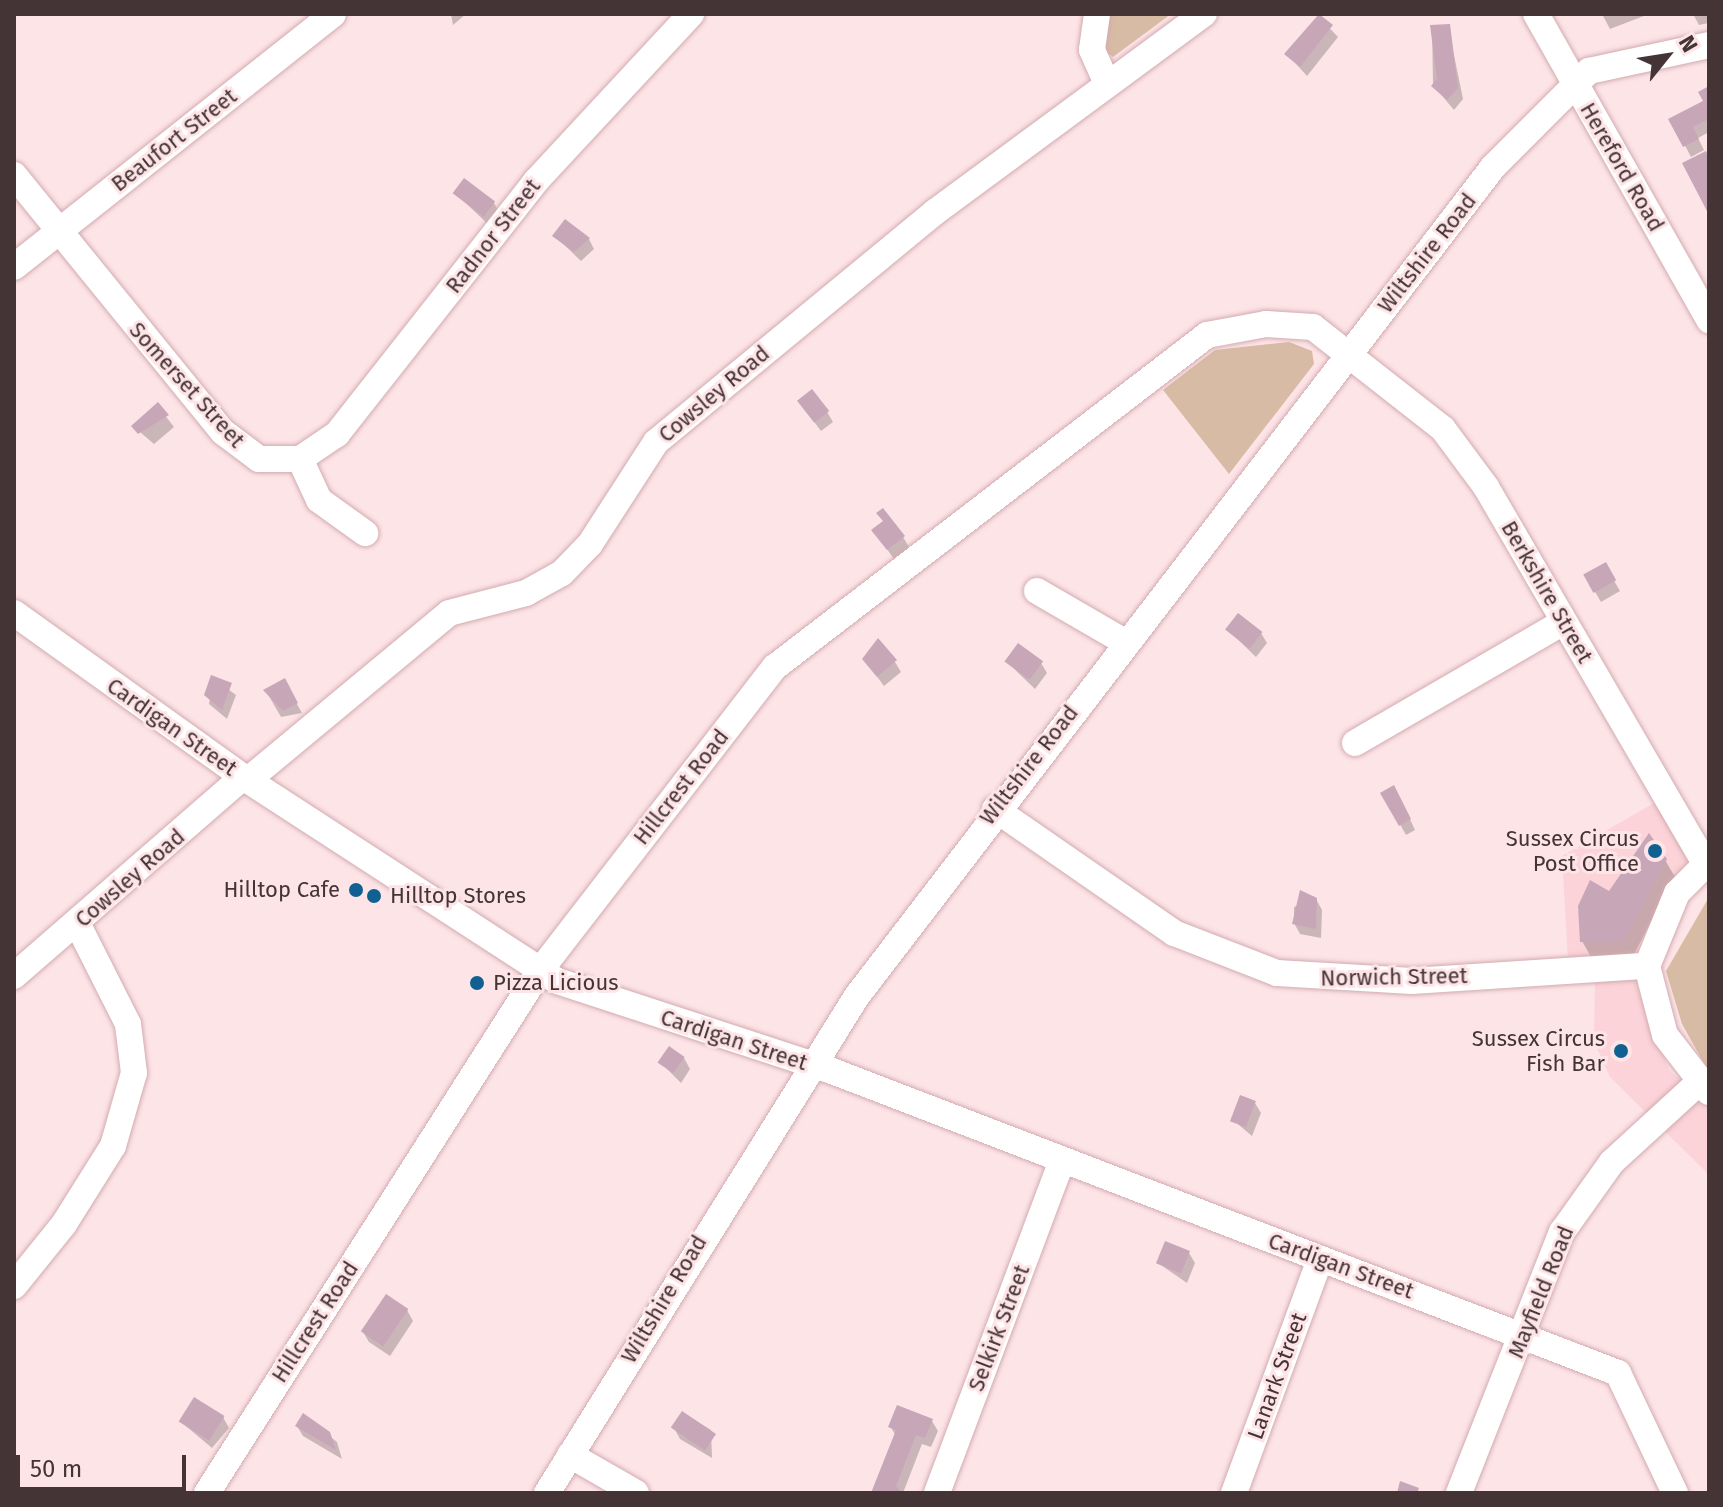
<!DOCTYPE html>
<html>
<head>
<meta charset="utf-8">
<style>
  body { margin:0 }
  #map { position:relative; width:1723px; height:1507px; overflow:hidden; background:#fde4e7; font-family:"Fira Sans",sans-serif }
  div>[style] { position:absolute }
  .built>* { inset:0; background:#fbd3d8 }
  .green>* { inset:0; background:#d8bba4 }
  .shadow>* { inset:0; background:#0003; transform-origin:0 0 }
  .building>* { inset:0; background:#c7a6b8; transform-origin:0 0 }
  .roads { filter:drop-shadow(0 0 2px #d2abb0) drop-shadow(0 0 2px #d2abb0) }
  .minor>* { height:26px; margin:-13px; padding:0 13px; transform-origin:13px; border-radius:13px; background:#fff }
  .dots>* { width:22px; height:22px; translate:-50% -50%; box-sizing:border-box; border:4px solid #fde4e7; border-radius:50% }
  span { translate:-50% -50%; white-space:nowrap; text-align:center; line-height:1.15; -webkit-text-stroke:6px #fde4e7; paint-order:stroke }
  .street-label { font-size:22px; color:#443436 }
  .poi-label { font-size:22px; color:#443436 }
  .right { translate:-100% -50%; text-align:right }
  .left { translate:0 -50%; text-align:left }
  .frame { position:absolute; inset:0; border:16px solid #443436; pointer-events:none }
  .north { position:absolute; left:1627px; top:16px; width:80px; height:80px; -webkit-text-stroke:6px #fde4e7; paint-order:stroke; rotate:60deg; font-size:22px; font-weight:700; line-height:32px; text-align:center; color:#443436 }
  .north::after { content:''; display:block; margin:auto; width:28px; height:36px; background:#443436; clip-path:polygon(50% 0,100% 100%,50% 72%,0 100%) }
  .scale { position:absolute; left:16px; top:1455px; width:170px; height:36px; box-sizing:border-box; border:4px solid #443436; border-top:0; padding-left:10px; font-size:24px; line-height:28px; white-space:nowrap; color:#443436; -webkit-text-stroke:6px #fde4e7; paint-order:stroke }
</style>
</head>
<body>
<div id="map">
  <div class="built">
    <div style="clip-path:polygon(1654px 803px,1691px 855px,1646px 929px,1637px 987px,1669px 1070px,1709px 1107px,1709px 1175px,1610px 1077px,1594px 1042px,1595px 980px,1568px 960px,1562px 856px)"></div>
  </div>
  <div class="green">
    <div style="clip-path:polygon(1109px 14px,1171px 14px,1113px 57px,1105px 51px)"></div>
    <div style="clip-path:polygon(1289px 342px,1312px 351px,1314px 364px,1229px 474px,1163px 390px,1215px 350px)"></div>
    <div style="clip-path:polygon(1709px 897px,1709px 1072px,1682px 1024px,1666px 971px)"></div>
  </div>
  <div class="shadow">
    <div style="clip-path:polygon(451px 14px,466px 14px,453px 25px)"></div>
    <div style="clip-path:polygon(1602px 14px,1649px 14px,1610px 29px)"></div>
    <div style="clip-path:polygon(1693px 14px,1709px 14px,1709px 23px,1699px 25px)"></div>
    <div style="clip-path:polygon(1318px 16px,1338px 37px,1307px 76px,1287px 54px)"></div>
    <div style="clip-path:polygon(1448px 26px,1463px 99px,1454px 110px,1433px 85px,1432px 27px)"></div>
    <div style="clip-path:polygon(1709px 88px,1709px 132px,1698px 138px,1704px 150px,1691px 157px,1671px 119px,1705px 102px)"></div>
    <div style="clip-path:polygon(455px 193px,494px 203px,500px 213px,490px 226px)"></div>
    <div style="clip-path:polygon(555px 236px,589px 239px,594px 249px,581px 261px)"></div>
    <div style="clip-path:polygon(157px 405px,174px 427px,154px 444px,133px 426px)"></div>
    <div style="clip-path:polygon(806px 411px,827px 412px,833px 422px,821px 431px)"></div>
    <div style="clip-path:polygon(874px 531px,903px 537px,909px 547px,894px 559px)"></div>
    <div style="left:1605px;top:565px;width:30px;height:22px;rotate:60deg"></div>
    <div style="clip-path:polygon(1228px 630px,1261px 633px,1267px 643px,1256px 657px)"></div>
    <div style="clip-path:polygon(864px 659px,895px 662px,901px 672px,884px 686px)"></div>
    <div style="clip-path:polygon(1007px 662px,1041px 663px,1047px 673px,1035px 689px)"></div>
    <div style="clip-path:polygon(213px 678px,236px 695px,227px 719px,209px 704px)"></div>
    <div style="clip-path:polygon(284px 681px,302px 713px,281px 717px,266px 691px)"></div>
    <div style="clip-path:polygon(1383px 794px,1400px 798px,1415px 830px,1406px 835px)"></div>
    <div style="clip-path:polygon(1665px 860px,1675px 877px,1633px 956px,1591px 957px,1582px 941px,1610px 893px)"></div>
    <div style="clip-path:polygon(1316px 899px,1322px 910px,1321px 938px,1300px 934px,1294px 923px,1294px 907px)"></div>
    <div style="clip-path:polygon(684px 1058px,690px 1069px,681px 1083px,661px 1063px)"></div>
    <div style="clip-path:polygon(1255px 1103px,1261px 1113px,1252px 1136px,1233px 1120px)"></div>
    <div style="clip-path:polygon(1189px 1253px,1195px 1263px,1187px 1283px,1158px 1263px)"></div>
    <div style="clip-path:polygon(407px 1310px,413px 1321px,390px 1356px,369px 1342px,363px 1332px)"></div>
    <div style="clip-path:polygon(683px 1413px,711px 1430px,712px 1458px,680px 1439px,674px 1428px)"></div>
    <div style="clip-path:polygon(304px 1416px,337px 1442px,342px 1459px,303px 1436px,297px 1426px)"></div>
    <div style="clip-path:polygon(223px 1417px,229px 1428px,212px 1448px,181px 1422px)"></div>
    <div style="clip-path:polygon(932px 1421px,938px 1431px,931px 1447px,922px 1444px,903px 1493px,873px 1493px,896px 1436px,890px 1426px)"></div>
  </div>
  <div class="building">
    <div style="clip-path:polygon(1319px 14px,1333px 25px,1300px 67px,1284px 54px)"></div>
    <div style="clip-path:polygon(1450px 24px,1458px 88px,1447px 100px,1431px 86px,1437px 79px,1430px 25px)"></div>
    <div style="clip-path:polygon(1709px 86px,1709px 119px,1693px 127px,1699px 139px,1683px 147px,1668px 119px,1703px 101px,1698px 92px)"></div>
    <div style="clip-path:polygon(1706px 151px,1709px 158px,1709px 215px,1682px 163px)"></div>
    <div style="left:464px;top:178px;width:39px;height:19px;rotate:37deg"></div>
    <div style="clip-path:polygon(565px 219px,590px 238px,574px 252px,552px 236px)"></div>
    <div style="left:812px;top:389px;width:28px;height:19px;rotate:52deg"></div>
    <div style="clip-path:polygon(158px 402px,169px 415px,138px 434px,131px 426px)"></div>
    <div style="clip-path:polygon(883px 508px,905px 536px,887px 550px,871px 530px,883px 521px,876px 513px)"></div>
    <div style="left:1606px;top:562px;width:21px;height:26px;rotate:61deg"></div>
    <div style="left:1238px;top:613px;width:31px;height:21px;rotate:38deg"></div>
    <div style="clip-path:polygon(878px 638px,897px 660px,877px 677px,862px 659px)"></div>
    <div style="left:1018px;top:643px;width:31px;height:23px;rotate:36deg"></div>
    <div style="clip-path:polygon(211px 675px,232px 683px,222px 710px,204px 695px)"></div>
    <div style="clip-path:polygon(285px 678px,298px 703px,283px 711px,263px 690px)"></div>
    <div style="clip-path:polygon(1394px 785px,1411px 819px,1399px 826px,1380px 793px)"></div>
    <div style="clip-path:polygon(1649px 833px,1667px 859px,1624px 941px,1580px 942px,1578px 906px,1590px 880px,1609px 891px)"></div>
    <div style="clip-path:polygon(1300px 890px,1317px 898px,1316px 929px,1292px 924px)"></div>
    <div style="left:669px;top:1046px;width:19px;height:20px;rotate:35deg"></div>
    <div style="left:1240px;top:1095px;width:17px;height:28px;rotate:21deg"></div>
    <div style="left:1165px;top:1241px;width:27px;height:24px;rotate:22deg"></div>
    <div style="left:386px;top:1294px;width:27px;height:45px;rotate:34deg"></div>
    <div style="left:194px;top:1397px;width:36px;height:29px;rotate:32deg"></div>
    <div style="clip-path:polygon(897px 1405px,933px 1419px,925px 1438px,916px 1435px,896px 1486px,902px 1493px,871px 1493px,896px 1430px,888px 1427px)"></div>
    <div style="left:682px;top:1411px;width:41px;height:20px;rotate:34deg"></div>
    <div style="clip-path:polygon(303px 1413px,330px 1432px,336px 1450px,295px 1426px)"></div>
    <div style="clip-path:polygon(1400px 1481px,1419px 1488px,1417px 1493px,1397px 1493px)"></div>
  </div>
  <div class="roads">
    <div class="minor">
      <div style="left:1097px;top:14px;width:36px;rotate:98deg"></div>
      <div style="left:1092px;top:50px;width:37px;rotate:66deg"></div>
      <div style="left:1536px;top:14px;width:352px;rotate:60.5deg"></div>
      <div style="left:14px;top:175px;width:331px;rotate:50.9deg"></div>
      <div style="left:223px;top:432px;width:45px;rotate:36.9deg"></div>
      <div style="left:259px;top:459px;width:41px"></div>
      <div style="left:300px;top:459px;width:45px;rotate:65.1deg"></div>
      <div style="left:319px;top:500px;width:57px;rotate:35.7deg"></div>
      <div style="left:14px;top:267px;width:407px;rotate:-38.4deg"></div>
      <div style="left:300px;top:459px;width:45px;rotate:-34deg"></div>
      <div style="left:337px;top:434px;width:322px;rotate:-51.8deg"></div>
      <div style="left:536px;top:181px;width:228px;rotate:-47.1deg"></div>
      <div style="left:1037px;top:591px;width:102px;rotate:30.1deg"></div>
      <div style="left:14px;top:613px;width:282px;rotate:35.6deg"></div>
      <div style="left:243px;top:777px;width:374px;rotate:33deg"></div>
      <div style="left:557px;top:981px;width:289px;rotate:18.1deg"></div>
      <div style="left:832px;top:1071px;width:842px;rotate:21.02deg"></div>
      <div style="left:1618px;top:1373px;width:133px;rotate:64.6deg"></div>
      <div style="left:1355px;top:743px;width:241px;rotate:-30.1deg"></div>
      <div style="left:248px;top:780px;width:261px;rotate:-39.7deg"></div>
      <div style="left:449px;top:613px;width:80px;rotate:-14.6deg"></div>
      <div style="left:526px;top:593px;width:41px;rotate:-29.1deg"></div>
      <div style="left:562px;top:573px;width:40px;rotate:-46deg"></div>
      <div style="left:590px;top:544px;width:121px;rotate:-57.1deg"></div>
      <div style="left:656px;top:442px;width:362px;rotate:-39.5deg"></div>
      <div style="left:935px;top:212px;width:334px;rotate:-36.4deg"></div>
      <div style="left:995px;top:809px;width:218px;rotate:34.7deg"></div>
      <div style="left:1174px;top:933px;width:110px;rotate:21.2deg"></div>
      <div style="left:1277px;top:973px;width:135px;rotate:3.4deg"></div>
      <div style="left:1412px;top:981px;width:235px;rotate:-3.7deg"></div>
      <div style="left:1709px;top:861px;width:45px;rotate:135deg"></div>
      <div style="left:1677px;top:893px;width:79px;rotate:112.3deg"></div>
      <div style="left:1647px;top:966px;width:71px;rotate:75.4deg"></div>
      <div style="left:1665px;top:1035px;width:72px;rotate:52.3deg"></div>
      <div style="left:14px;top:976px;width:303px;rotate:-41deg"></div>
      <div style="left:14px;top:1286px;width:80px;rotate:-51.1deg"></div>
      <div style="left:64px;top:1224px;width:92px;rotate:-57.9deg"></div>
      <div style="left:113px;top:1146px;width:76px;rotate:-74deg"></div>
      <div style="left:134px;top:1073px;width:49px;rotate:-97deg"></div>
      <div style="left:128px;top:1024px;width:111px;rotate:-116.8deg"></div>
      <div style="left:570px;top:1455px;width:76px;rotate:29.9deg"></div>
      <div style="left:207px;top:1493px;width:618px;rotate:-57.49deg"></div>
      <div style="left:539px;top:972px;width:386px;rotate:-52.3deg"></div>
      <div style="left:775px;top:667px;width:545px;rotate:-37.54deg"></div>
      <div style="left:1207px;top:335px;width:60px;rotate:-10.6deg"></div>
      <div style="left:1266px;top:324px;width:47px;rotate:3.7deg"></div>
      <div style="left:1313px;top:327px;width:165px;rotate:38.1deg"></div>
      <div style="left:1443px;top:429px;width:72px;rotate:53.4deg"></div>
      <div style="left:1486px;top:487px;width:436px;rotate:59.8deg"></div>
      <div style="left:547px;top:1493px;width:586px;rotate:-58.05deg"></div>
      <div style="left:857px;top:996px;width:1045px;rotate:-52.5deg"></div>
      <div style="left:1493px;top:167px;width:136px;rotate:-45deg"></div>
      <div style="left:1589px;top:71px;width:123px;rotate:-12.2deg"></div>
      <div style="left:937px;top:1493px;width:353px;rotate:-69.4deg"></div>
      <div style="left:1234px;top:1493px;width:249px;rotate:-69.8deg"></div>
      <div style="left:1459px;top:1493px;width:281px;rotate:-68.5deg"></div>
      <div style="left:1562px;top:1232px;width:86px;rotate:-54.5deg"></div>
      <div style="left:1612px;top:1162px;width:115px;rotate:-42.5deg"></div>
    </div>
  </div>
  <div class="dots">
    <div style="left:1655px;top:851px;background:#106092"></div>
    <div style="left:356px;top:890px;background:#106092"></div>
    <div style="left:374px;top:896px;background:#106092"></div>
    <div style="left:477px;top:983px;background:#106092"></div>
    <div style="left:1621px;top:1051px;background:#106092"></div>
  </div>
  <div class="street-label">
    <span style="left:174px;top:140px;rotate:-38deg">Beaufort Street</span>
    <span style="left:1622px;top:167px;rotate:60deg">Hereford Road</span>
    <span style="left:493px;top:236px;rotate:-52deg">Radnor Street</span>
    <span style="left:1427px;top:253px;rotate:-52deg">Wiltshire Road</span>
    <span style="left:187px;top:385px;rotate:48deg">Somerset Street</span>
    <span style="left:714px;top:394px;rotate:-40deg">Cowsley Road</span>
    <span style="left:1547px;top:592px;rotate:60deg">Berkshire Street</span>
    <span style="left:172px;top:727px;rotate:35deg">Cardigan Street</span>
    <span style="left:1029px;top:765px;rotate:-52deg">Wiltshire Road</span>
    <span style="left:681px;top:787px;rotate:-52deg">Hillcrest Road</span>
    <span style="left:130px;top:878px;rotate:-41deg">Cowsley Road</span>
    <span style="left:1394px;top:977px;rotate:-1deg">Norwich Street</span>
    <span style="left:734px;top:1040px;rotate:18deg">Cardigan Street</span>
    <span style="left:1341px;top:1266px;rotate:20deg">Cardigan Street</span>
    <span style="left:1541px;top:1292px;rotate:-68deg">Mayfield Road</span>
    <span style="left:664px;top:1299px;rotate:-59deg">Wiltshire Road</span>
    <span style="left:315px;top:1322px;rotate:-57deg">Hillcrest Road</span>
    <span style="left:999px;top:1328px;rotate:-69deg">Selkirk Street</span>
    <span style="left:1277px;top:1376px;rotate:-70deg">Lanark Street</span>
  </div>
  <div class="poi-label">
    <span class="right" style="left:1639px;top:851px">Sussex Circus<br>Post Office</span>
    <span class="right" style="left:340px;top:890px">Hilltop Cafe</span>
    <span class="left" style="left:390px;top:896px">Hilltop Stores</span>
    <span class="left" style="left:493px;top:983px">Pizza Licious</span>
    <span class="right" style="left:1605px;top:1051px">Sussex Circus<br>Fish Bar</span>
  </div>
  <div class="frame"></div>
  <div class="north">N</div>
  <div class="scale">50 m</div>
</div>
</body>
</html>
